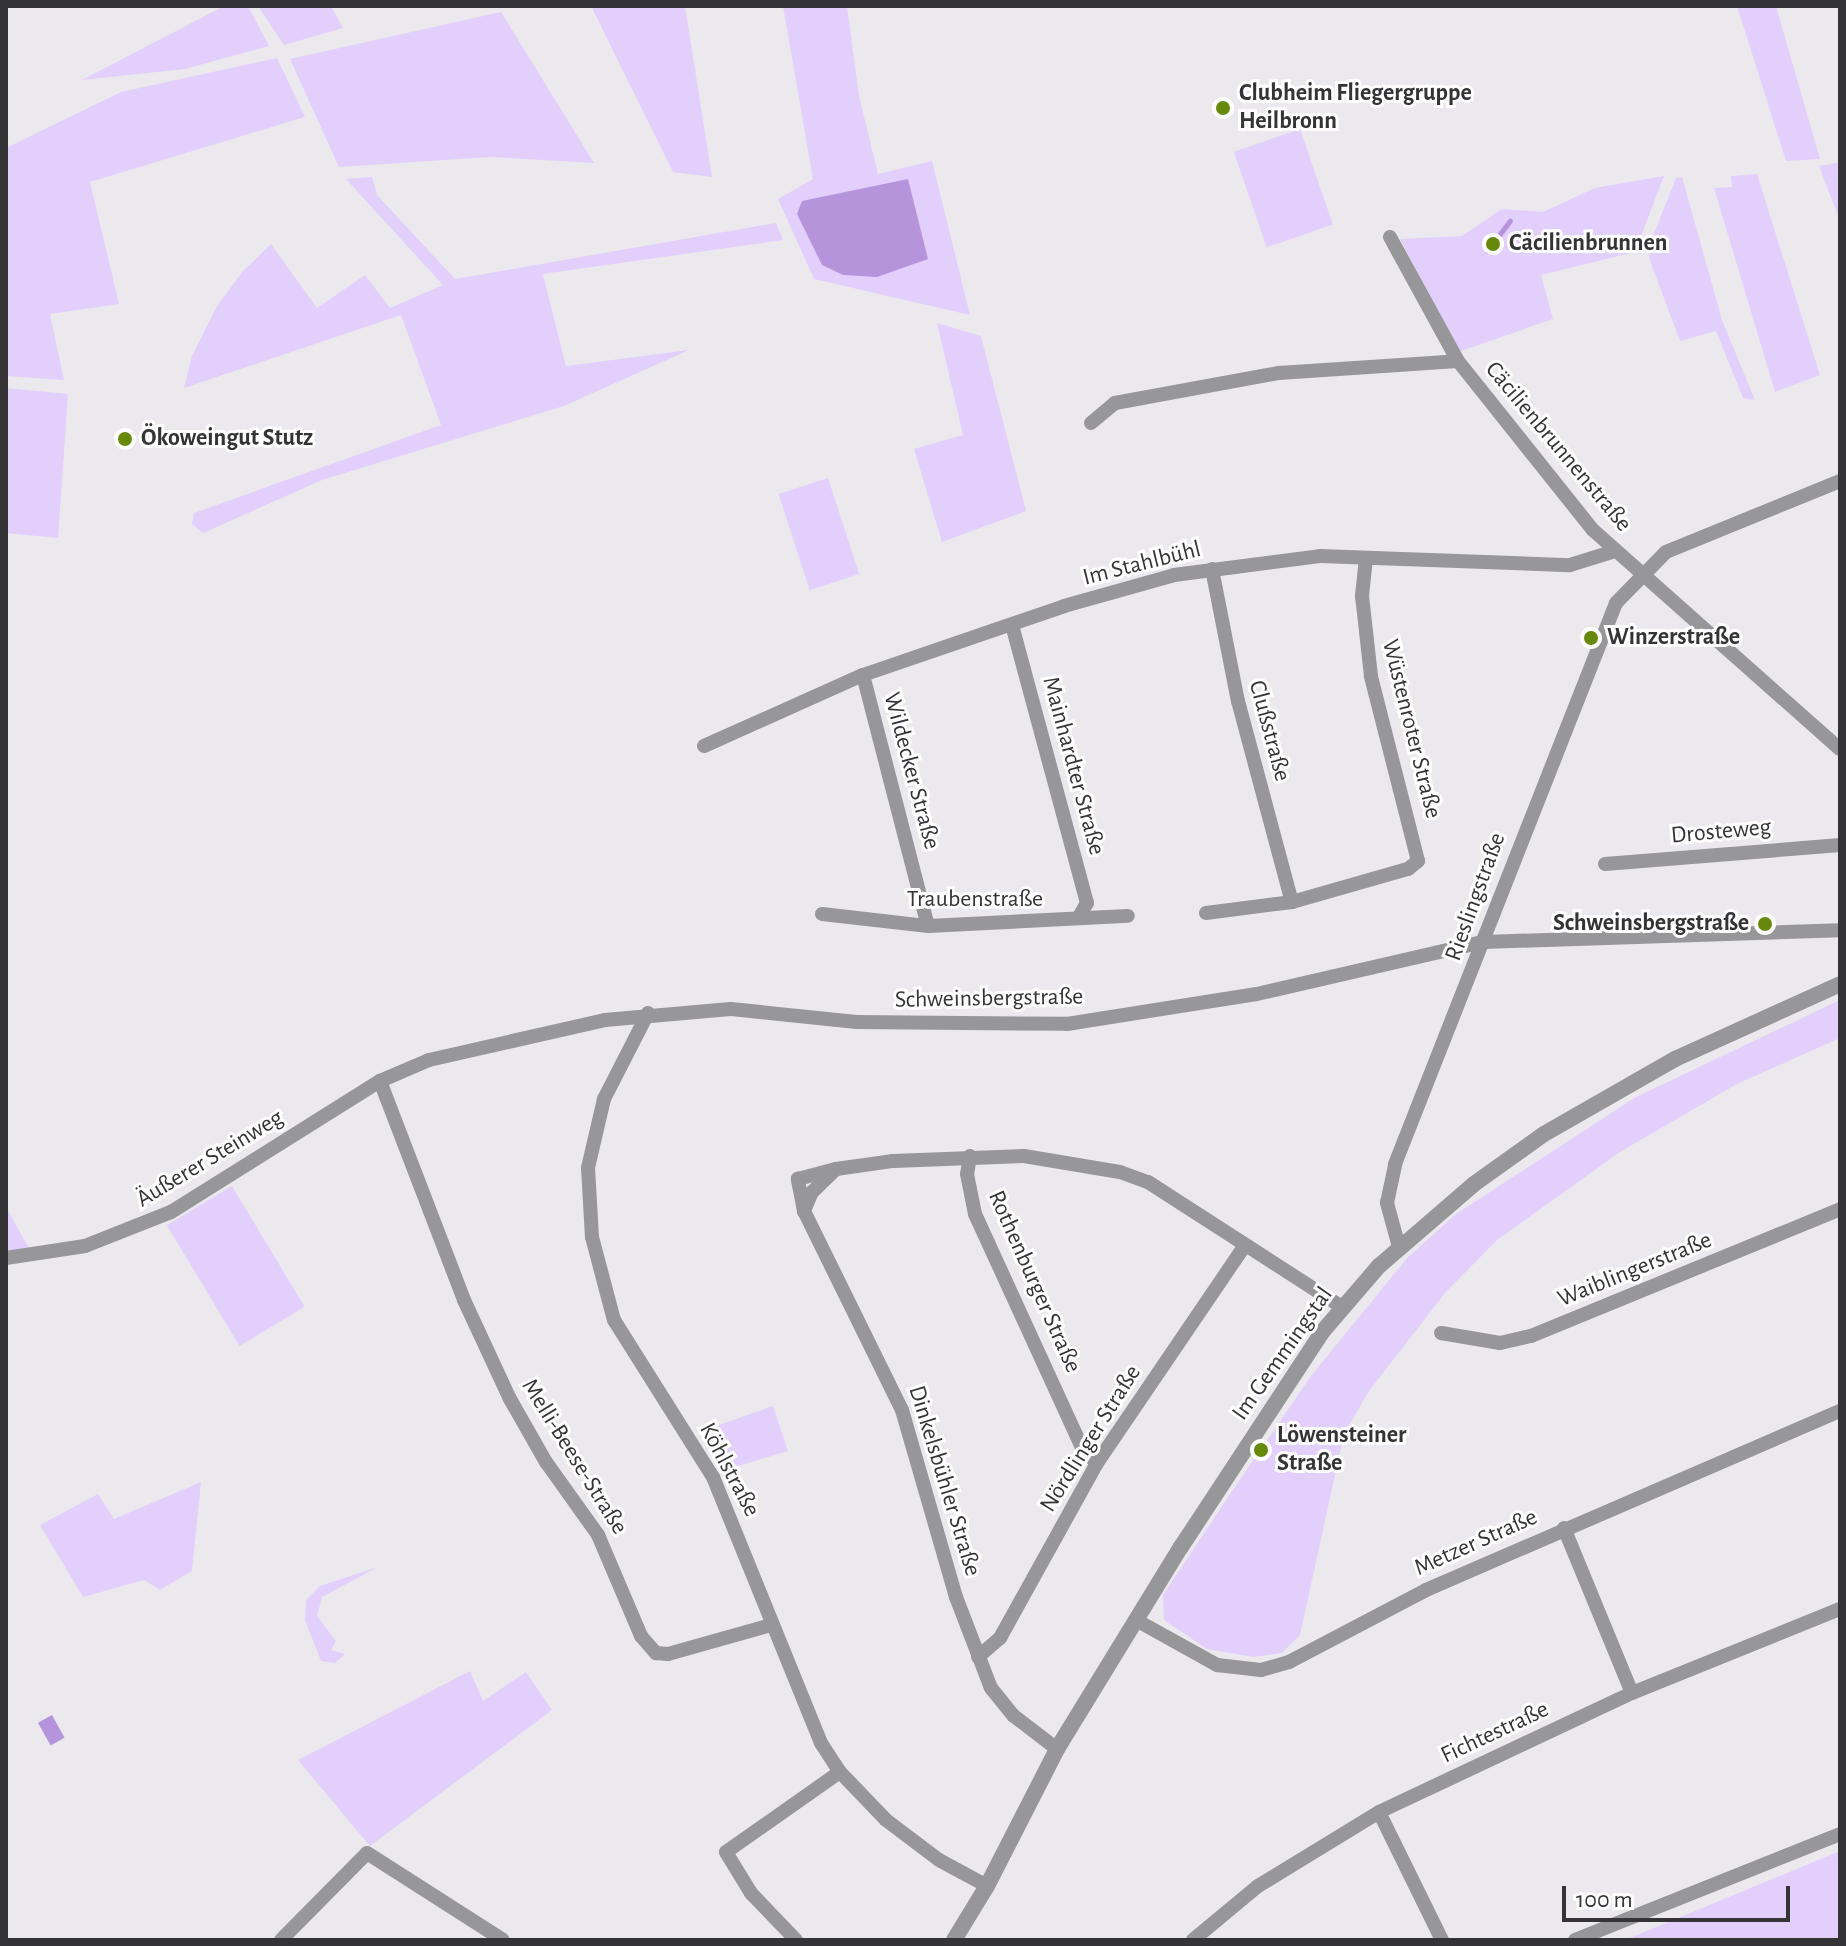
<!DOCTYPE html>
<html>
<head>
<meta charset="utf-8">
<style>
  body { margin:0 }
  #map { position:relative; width:1846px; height:1946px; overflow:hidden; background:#ebe9ee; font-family:"Alegreya Sans",sans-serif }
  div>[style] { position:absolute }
  .green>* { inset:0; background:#e3cffc; transform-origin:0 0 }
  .water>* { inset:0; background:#b594db; transform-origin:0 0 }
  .stream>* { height:5px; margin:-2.5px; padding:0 2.5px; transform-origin:2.5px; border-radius:2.5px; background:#b594db }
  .minor>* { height:14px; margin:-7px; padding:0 7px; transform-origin:7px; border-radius:7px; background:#979698 }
  .tertiary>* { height:16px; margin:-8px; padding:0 8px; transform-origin:8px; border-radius:8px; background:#979698 }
  .dots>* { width:22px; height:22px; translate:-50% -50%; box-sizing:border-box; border:4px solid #fff; border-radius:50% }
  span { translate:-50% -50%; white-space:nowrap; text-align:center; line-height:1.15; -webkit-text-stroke:6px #fff; paint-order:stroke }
  .poi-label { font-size:24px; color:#343335; font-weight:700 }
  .left { translate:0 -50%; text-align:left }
  .right { translate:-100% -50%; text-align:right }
  .street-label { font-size:24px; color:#343335 }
  .frame { position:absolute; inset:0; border:8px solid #343335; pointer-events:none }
  .scale { position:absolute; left:1562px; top:1886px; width:228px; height:36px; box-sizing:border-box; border:4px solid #343335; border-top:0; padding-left:10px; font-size:24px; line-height:28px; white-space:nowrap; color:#343335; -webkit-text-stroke:6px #fff; paint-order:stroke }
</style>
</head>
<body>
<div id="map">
  <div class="green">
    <div style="clip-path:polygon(224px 6px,248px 6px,269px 46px,185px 69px,82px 80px)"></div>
    <div style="clip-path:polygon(258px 6px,331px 6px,343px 28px,284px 45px)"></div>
    <div style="clip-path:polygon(591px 6px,685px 6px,712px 177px,673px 172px)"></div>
    <div style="clip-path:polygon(783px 6px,847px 6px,859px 96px,878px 174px,932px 161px,970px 315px,814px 279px,778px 199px,813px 179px)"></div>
    <div style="clip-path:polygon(1737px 6px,1776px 6px,1820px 159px,1786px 161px)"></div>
    <div style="clip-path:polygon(501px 12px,594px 163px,491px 157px,339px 167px,290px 59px)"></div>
    <div style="clip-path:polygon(277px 58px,305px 117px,90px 182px,119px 304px,50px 314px,64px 380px,6px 376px,6px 148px,121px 92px)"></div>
    <div style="left:1300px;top:129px;width:101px;height:70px;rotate:71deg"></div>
    <div style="clip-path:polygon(1840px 162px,1840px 221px,1819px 166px)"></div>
    <div style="clip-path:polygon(1757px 174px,1820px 375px,1775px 392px,1714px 188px,1732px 187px,1731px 176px)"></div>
    <div style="clip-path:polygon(1664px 176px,1635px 252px,1541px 275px,1553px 319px,1458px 352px,1400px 239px,1462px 236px,1502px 209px,1543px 212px,1595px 188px)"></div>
    <div style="clip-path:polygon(372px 177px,377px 195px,455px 279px,776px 223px,783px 240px,543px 274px,566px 366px,689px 350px,564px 406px,322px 480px,203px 533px,192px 524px,194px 513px,441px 425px,401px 315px,184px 388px,192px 356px,216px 308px,242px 272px,271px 244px,317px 308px,365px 275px,390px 308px,443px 285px,346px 179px)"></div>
    <div style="clip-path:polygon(1682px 177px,1722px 320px,1755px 400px,1743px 398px,1716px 331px,1680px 341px,1649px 258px,1653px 236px,1676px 178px)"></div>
    <div style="clip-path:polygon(937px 323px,981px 336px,1026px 511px,942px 542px,914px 449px,963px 435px)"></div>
    <div style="clip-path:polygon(6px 388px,68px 394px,58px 538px,6px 533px)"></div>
    <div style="left:828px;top:478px;width:101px;height:52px;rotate:72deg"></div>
    <div style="clip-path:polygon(1840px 1000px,1840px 1038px,1737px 1084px,1620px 1152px,1497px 1240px,1445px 1293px,1369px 1391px,1344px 1434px,1300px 1635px,1282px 1653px,1253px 1657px,1207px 1649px,1164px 1620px,1163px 1595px,1230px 1494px,1311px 1376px,1407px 1258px,1456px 1214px,1636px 1097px)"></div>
    <div style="left:232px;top:1186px;width:141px;height:76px;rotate:59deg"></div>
    <div style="clip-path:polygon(6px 1207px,31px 1252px,6px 1252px)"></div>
    <div style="clip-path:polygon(773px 1406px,788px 1451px,721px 1471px,701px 1431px)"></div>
    <div style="clip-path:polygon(201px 1482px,192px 1571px,160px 1590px,144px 1580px,83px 1597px,40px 1525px,98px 1494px,114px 1519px)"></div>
    <div style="clip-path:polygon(378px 1567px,322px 1597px,317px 1616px,336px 1641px,331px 1650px,345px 1654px,335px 1663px,321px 1661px,305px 1620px,306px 1600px,320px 1586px)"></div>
    <div style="clip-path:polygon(470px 1671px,483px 1701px,526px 1672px,552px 1710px,370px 1846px,298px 1760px)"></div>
    <div style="clip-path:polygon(1840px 1851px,1840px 1940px,1625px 1940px)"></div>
  </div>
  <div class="water">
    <div style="clip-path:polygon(908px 179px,928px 259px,877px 277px,843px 275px,822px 265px,797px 214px,802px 201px)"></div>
    <div style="left:52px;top:1715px;width:26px;height:16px;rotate:61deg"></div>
  </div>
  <div class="stream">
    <div style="left:1487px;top:251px;width:38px;rotate:-53deg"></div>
  </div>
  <div class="minor">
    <div style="left:1390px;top:237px;width:141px;rotate:61.3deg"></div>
    <div style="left:1458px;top:361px;width:216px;rotate:51.4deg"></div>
    <div style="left:1593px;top:530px;width:330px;rotate:41.6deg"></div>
    <div style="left:1091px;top:423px;width:31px;rotate:-40deg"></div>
    <div style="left:1115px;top:403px;width:167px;rotate:-10.4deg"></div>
    <div style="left:1279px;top:373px;width:179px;rotate:-3.8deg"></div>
    <div style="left:1212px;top:569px;width:135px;rotate:78.9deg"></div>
    <div style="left:1238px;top:701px;width:208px;rotate:75deg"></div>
    <div style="left:1012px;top:625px;width:288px;rotate:74.9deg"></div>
    <div style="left:1087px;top:903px;width:16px;rotate:120deg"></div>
    <div style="left:863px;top:675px;width:259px;rotate:75.5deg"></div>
    <div style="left:704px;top:746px;width:174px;rotate:-24.1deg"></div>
    <div style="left:863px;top:675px;width:213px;rotate:-18.9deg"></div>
    <div style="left:1064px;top:606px;width:114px;rotate:-15.7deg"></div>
    <div style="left:1174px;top:575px;width:147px;rotate:-7.4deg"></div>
    <div style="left:1320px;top:556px;width:250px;rotate:2.1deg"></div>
    <div style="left:1570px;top:565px;width:47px;rotate:-17.3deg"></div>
    <div style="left:1605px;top:864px;width:236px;rotate:-4.6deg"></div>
    <div style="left:1206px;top:913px;width:87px;rotate:-7.3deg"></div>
    <div style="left:1292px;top:902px;width:121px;rotate:-15.9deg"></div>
    <div style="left:1408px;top:869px;width:13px;rotate:-39deg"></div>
    <div style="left:1418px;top:861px;width:191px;rotate:-104.3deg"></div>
    <div style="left:1371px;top:676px;width:81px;rotate:-96.4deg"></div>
    <div style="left:1362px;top:596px;width:38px;rotate:-84deg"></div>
    <div style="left:822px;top:914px;width:107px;rotate:6.5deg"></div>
    <div style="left:928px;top:926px;width:200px;rotate:-2.9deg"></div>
    <div style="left:648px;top:1013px;width:97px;rotate:117.1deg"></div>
    <div style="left:604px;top:1099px;width:71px;rotate:103.1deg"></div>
    <div style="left:588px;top:1168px;width:69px;rotate:86.7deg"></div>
    <div style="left:592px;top:1237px;width:86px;rotate:75.2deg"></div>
    <div style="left:614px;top:1320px;width:186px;rotate:57.8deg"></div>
    <div style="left:713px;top:1477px;width:287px;rotate:67.9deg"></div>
    <div style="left:821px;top:1743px;width:35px;rotate:57deg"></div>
    <div style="left:840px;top:1772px;width:66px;rotate:46.2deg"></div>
    <div style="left:886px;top:1820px;width:66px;rotate:37deg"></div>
    <div style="left:939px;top:1860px;width:55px;rotate:28.4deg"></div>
    <div style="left:380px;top:1081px;width:235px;rotate:69deg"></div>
    <div style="left:464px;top:1300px;width:109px;rotate:65.1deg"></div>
    <div style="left:510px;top:1399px;width:73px;rotate:60.3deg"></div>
    <div style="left:546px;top:1462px;width:90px;rotate:54.5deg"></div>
    <div style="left:598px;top:1535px;width:110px;rotate:66.9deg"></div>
    <div style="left:641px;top:1636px;width:23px;rotate:49deg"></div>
    <div style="left:656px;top:1653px;width:12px;rotate:5deg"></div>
    <div style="left:668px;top:1654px;width:107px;rotate:-15.7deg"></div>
    <div style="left:970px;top:1156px;width:18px;rotate:99deg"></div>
    <div style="left:967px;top:1174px;width:41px;rotate:78.7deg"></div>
    <div style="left:975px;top:1214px;width:260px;rotate:65.4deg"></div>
    <div style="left:1083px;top:1450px;width:19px;rotate:43deg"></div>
    <div style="left:836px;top:1169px;width:58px;rotate:-8deg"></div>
    <div style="left:893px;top:1161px;width:131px;rotate:-2.2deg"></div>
    <div style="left:1024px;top:1156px;width:97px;rotate:9.5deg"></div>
    <div style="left:1120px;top:1172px;width:30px;rotate:20deg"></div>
    <div style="left:1148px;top:1182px;width:231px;rotate:32.8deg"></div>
    <div style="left:804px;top:1211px;width:33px;rotate:-101deg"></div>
    <div style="left:798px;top:1179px;width:39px;rotate:-15deg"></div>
    <div style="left:836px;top:1169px;width:33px;rotate:136deg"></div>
    <div style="left:812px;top:1192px;width:21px;rotate:113deg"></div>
    <div style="left:804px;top:1211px;width:222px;rotate:63.8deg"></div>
    <div style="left:902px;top:1410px;width:195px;rotate:73.9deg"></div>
    <div style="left:956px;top:1597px;width:97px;rotate:69deg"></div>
    <div style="left:991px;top:1688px;width:36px;rotate:51deg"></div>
    <div style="left:1014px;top:1716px;width:54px;rotate:37.5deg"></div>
    <div style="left:1399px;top:1247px;width:46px;rotate:-105.3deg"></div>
    <div style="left:1387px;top:1203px;width:40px;rotate:-78deg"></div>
    <div style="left:1395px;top:1164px;width:603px;rotate:-68.5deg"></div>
    <div style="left:1616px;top:603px;width:71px;rotate:-45.6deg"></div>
    <div style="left:1666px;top:552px;width:188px;rotate:-22.2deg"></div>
    <div style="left:6px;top:1258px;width:80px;rotate:-8.6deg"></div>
    <div style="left:85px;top:1246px;width:92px;rotate:-21.6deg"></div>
    <div style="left:171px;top:1212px;width:247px;rotate:-32.1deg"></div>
    <div style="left:380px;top:1081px;width:53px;rotate:-23.2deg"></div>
    <div style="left:429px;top:1060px;width:180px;rotate:-12.8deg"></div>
    <div style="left:605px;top:1020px;width:126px;rotate:-5deg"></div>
    <div style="left:731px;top:1009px;width:126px;rotate:5.9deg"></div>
    <div style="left:856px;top:1022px;width:211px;rotate:0.5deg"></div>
    <div style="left:1067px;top:1024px;width:192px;rotate:-9deg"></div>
    <div style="left:1257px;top:994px;width:232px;rotate:-13deg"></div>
    <div style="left:1483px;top:942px;width:357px;rotate:-1.9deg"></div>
    <div style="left:1441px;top:1333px;width:60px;rotate:9.6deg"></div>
    <div style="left:1500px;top:1343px;width:32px;rotate:-13deg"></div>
    <div style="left:1531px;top:1336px;width:334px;rotate:-22.3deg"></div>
    <div style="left:1564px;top:1528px;width:178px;rotate:67.6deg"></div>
    <div style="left:1136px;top:1620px;width:93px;rotate:29.1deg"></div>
    <div style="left:1217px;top:1665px;width:44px;rotate:6.5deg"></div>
    <div style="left:1261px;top:1670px;width:29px;rotate:-16deg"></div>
    <div style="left:1289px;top:1662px;width:155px;rotate:-27.7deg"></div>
    <div style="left:1426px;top:1590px;width:451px;rotate:-23.4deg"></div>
    <div style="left:978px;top:1657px;width:29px;rotate:-41deg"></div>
    <div style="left:1000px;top:1638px;width:200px;rotate:-61deg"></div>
    <div style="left:1097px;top:1463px;width:263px;rotate:-55.8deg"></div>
    <div style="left:1379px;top:1812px;width:143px;rotate:63.8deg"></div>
    <div style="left:281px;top:1940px;width:122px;rotate:-45.3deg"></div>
    <div style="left:367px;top:1853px;width:161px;rotate:32.6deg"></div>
    <div style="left:796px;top:1940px;width:65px;rotate:-133.8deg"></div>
    <div style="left:751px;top:1893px;width:48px;rotate:-121.4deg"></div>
    <div style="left:726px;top:1852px;width:139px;rotate:-35.1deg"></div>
    <div style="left:1193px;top:1940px;width:85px;rotate:-39.7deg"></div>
    <div style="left:1258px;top:1886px;width:142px;rotate:-31.4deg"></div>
    <div style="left:1379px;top:1812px;width:280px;rotate:-25.2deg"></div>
    <div style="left:1632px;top:1693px;width:224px;rotate:-22deg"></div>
    <div style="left:1575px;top:1940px;width:285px;rotate:-21.8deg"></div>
  </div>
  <div class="tertiary">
    <div style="left:954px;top:1940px;width:63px;rotate:-58.6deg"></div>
    <div style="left:987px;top:1886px;width:154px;rotate:-62.9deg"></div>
    <div style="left:1057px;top:1749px;width:237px;rotate:-58.5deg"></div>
    <div style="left:1181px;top:1547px;width:258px;rotate:-56.7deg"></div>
    <div style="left:1323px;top:1331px;width:86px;rotate:-49.3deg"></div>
    <div style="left:1379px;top:1266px;width:125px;rotate:-40.8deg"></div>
    <div style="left:1474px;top:1184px;width:86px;rotate:-35.5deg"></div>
    <div style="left:1544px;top:1134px;width:151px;rotate:-29.8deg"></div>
    <div style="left:1675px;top:1059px;width:181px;rotate:-24.4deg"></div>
  </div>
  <div class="dots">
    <div style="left:1223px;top:108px;background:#67890b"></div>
    <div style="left:1493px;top:244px;background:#67890b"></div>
    <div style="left:125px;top:439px;background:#67890b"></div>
    <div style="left:1591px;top:638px;background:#67890b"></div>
    <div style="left:1765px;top:924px;background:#67890b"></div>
    <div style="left:1261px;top:1450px;background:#67890b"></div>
  </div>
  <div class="poi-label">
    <span class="left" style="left:1239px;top:108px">Clubheim Fliegergruppe<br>Heilbronn</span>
    <span class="left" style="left:1509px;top:244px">Cäcilienbrunnen</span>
    <span class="left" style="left:141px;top:439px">Ökoweingut Stutz</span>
    <span class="left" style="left:1607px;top:638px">Winzerstraße</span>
    <span class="right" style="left:1749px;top:924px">Schweinsbergstraße</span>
    <span class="left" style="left:1277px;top:1450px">Löwensteiner<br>Straße</span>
  </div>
  <div class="street-label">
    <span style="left:1558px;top:447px;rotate:50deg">Cäcilienbrunnenstraße</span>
    <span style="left:1142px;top:564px;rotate:-14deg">Im Stahlbühl</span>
    <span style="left:1411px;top:729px;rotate:76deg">Wüstenroter Straße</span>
    <span style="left:1269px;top:731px;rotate:75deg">Clußstraße</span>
    <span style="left:1073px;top:766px;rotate:75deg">Mainhardter Straße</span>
    <span style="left:911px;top:771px;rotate:75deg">Wildecker Straße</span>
    <span style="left:1721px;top:832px;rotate:-5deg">Drosteweg</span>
    <span style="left:1476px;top:897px;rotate:-70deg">Rieslingstraße</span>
    <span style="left:975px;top:900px">Traubenstraße</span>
    <span style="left:989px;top:999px;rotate:-1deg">Schweinsbergstraße</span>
    <span style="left:210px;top:1159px;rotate:-31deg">Äußerer Steinweg</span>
    <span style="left:1635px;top:1270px;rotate:-22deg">Waiblingerstraße</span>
    <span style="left:1034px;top:1282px;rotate:66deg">Rothenburger Straße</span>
    <span style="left:1283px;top:1354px;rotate:-55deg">Im Gemmingstal</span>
    <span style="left:1091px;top:1439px;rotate:-58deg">Nördlinger Straße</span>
    <span style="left:574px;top:1457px;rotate:58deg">Melli-Beese-Straße</span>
    <span style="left:729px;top:1470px;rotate:62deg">Köhlstraße</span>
    <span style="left:944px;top:1481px;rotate:73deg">Dinkelsbühler Straße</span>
    <span style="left:1476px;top:1543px;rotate:-24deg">Metzer Straße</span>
    <span style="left:1495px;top:1733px;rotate:-25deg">Fichtestraße</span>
  </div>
  <div class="frame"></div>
  <div class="scale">100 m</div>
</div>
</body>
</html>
